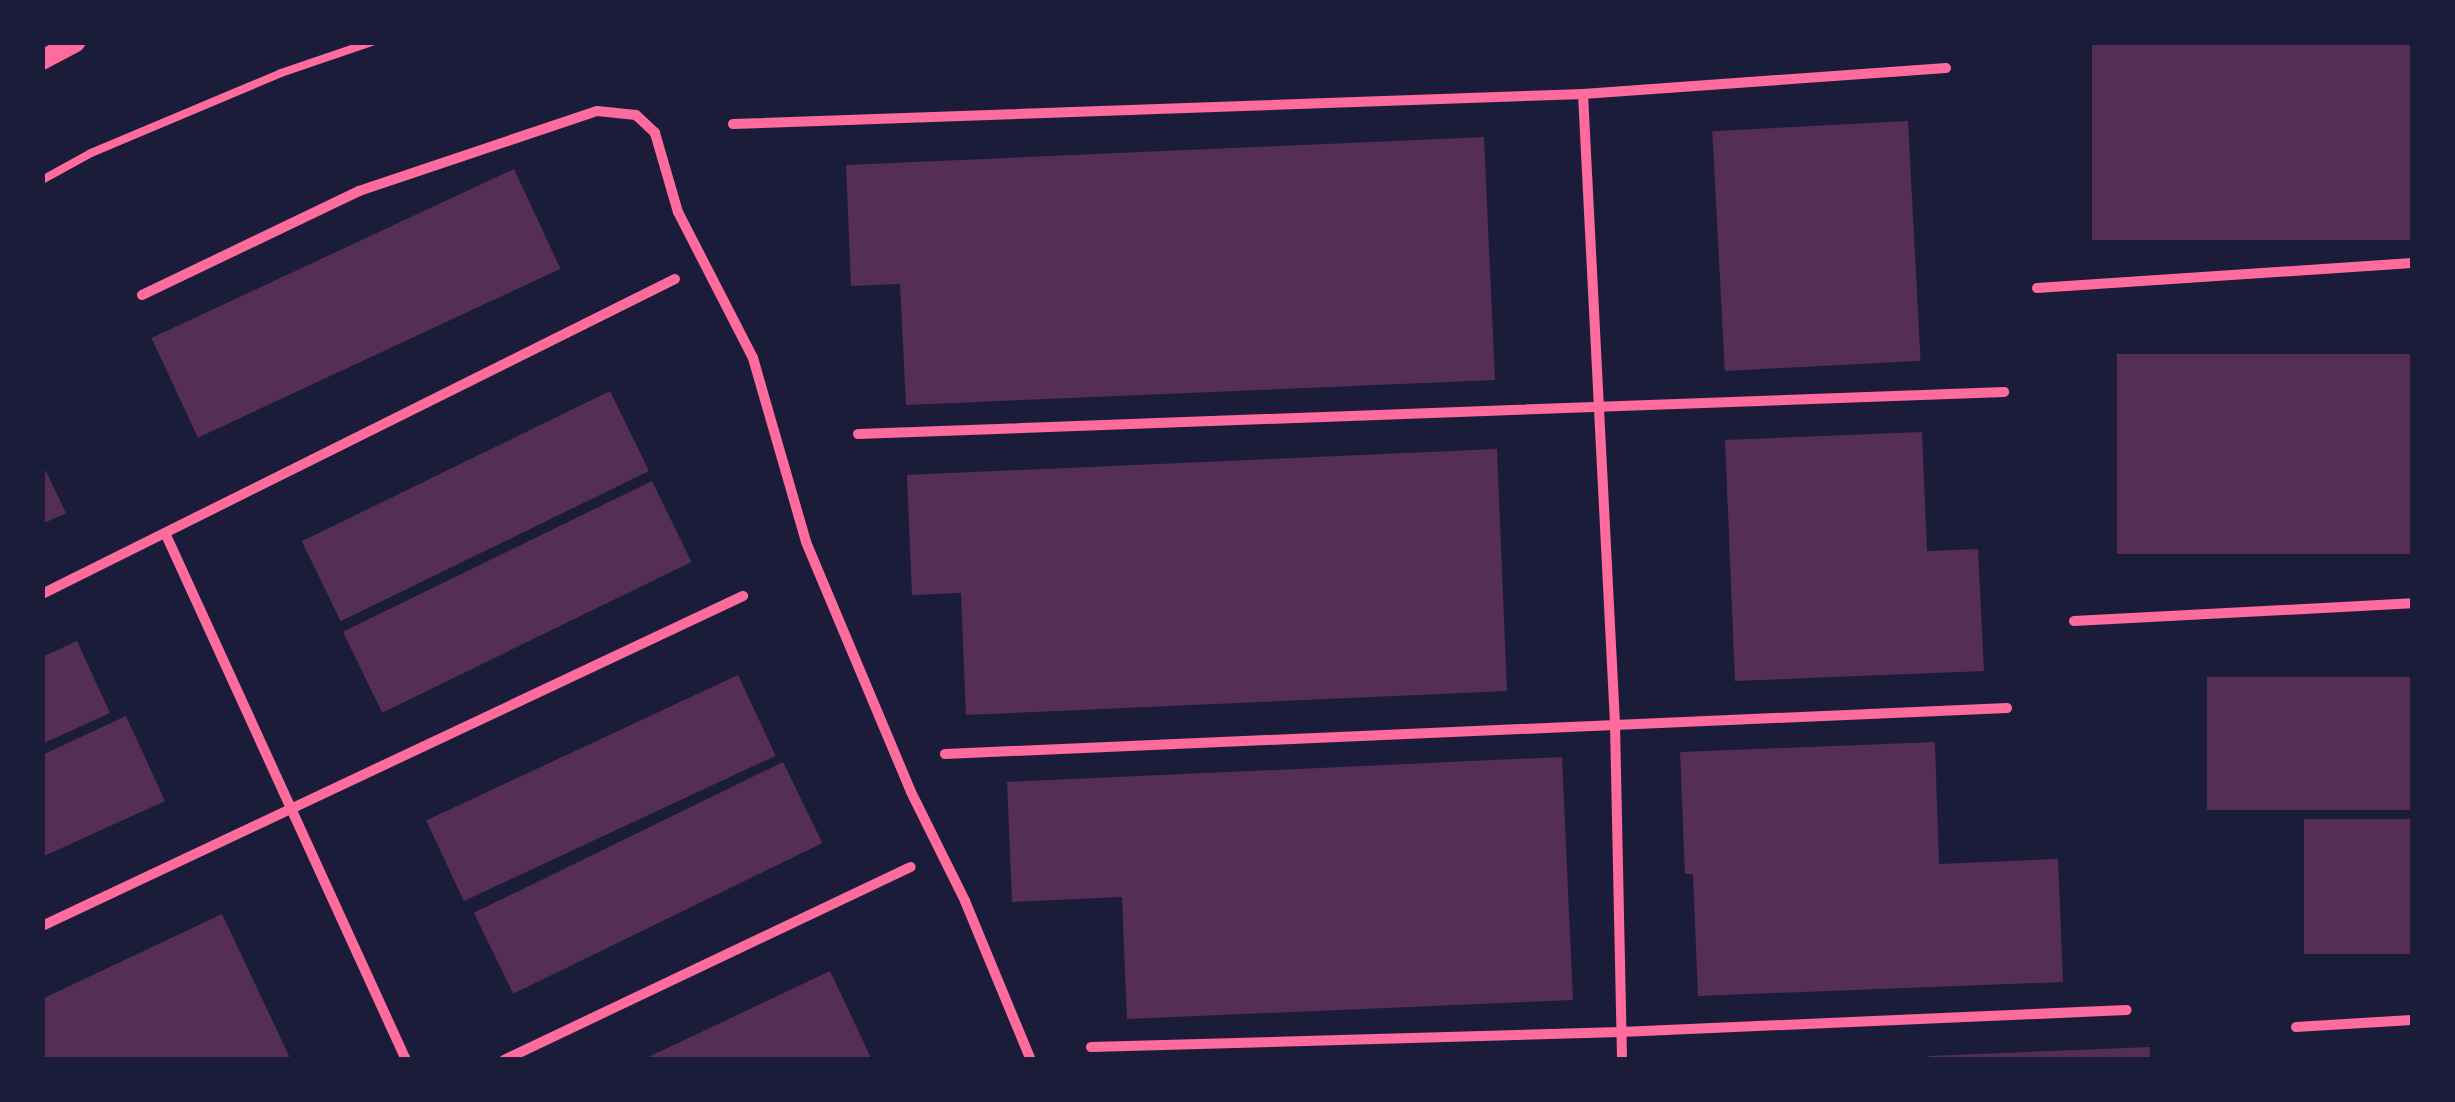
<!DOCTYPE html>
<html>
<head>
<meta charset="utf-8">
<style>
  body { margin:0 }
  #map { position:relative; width:2455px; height:1102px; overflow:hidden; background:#1b1b3a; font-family:"Asap Condensed",sans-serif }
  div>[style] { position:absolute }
  .building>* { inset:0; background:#542f53; transform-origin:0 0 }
  .service>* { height:8px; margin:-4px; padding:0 4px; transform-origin:4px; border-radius:4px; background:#ff6b9d }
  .minor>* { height:10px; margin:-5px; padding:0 5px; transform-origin:5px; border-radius:5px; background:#ff6b9d }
  .secondary>* { height:20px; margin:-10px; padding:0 10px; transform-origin:10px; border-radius:10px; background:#ff6b9d }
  span { translate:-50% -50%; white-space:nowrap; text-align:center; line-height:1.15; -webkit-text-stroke:9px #1b1b3a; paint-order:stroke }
  .frame { position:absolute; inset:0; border:45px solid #1b1b3a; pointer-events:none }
</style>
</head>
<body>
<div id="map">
  <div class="building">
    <div style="left:2092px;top:42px;width:320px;height:198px"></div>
    <div style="left:1908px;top:121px;width:240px;height:196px;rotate:87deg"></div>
    <div style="clip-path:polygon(1484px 137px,1495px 380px,906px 405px,900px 284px,851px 286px,846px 165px)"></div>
    <div style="left:514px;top:169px;width:110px;height:400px;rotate:65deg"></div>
    <div style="left:2412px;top:354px;width:200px;height:295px;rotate:90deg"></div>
    <div style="left:610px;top:391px;width:89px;height:343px;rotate:64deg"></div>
    <div style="clip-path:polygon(1922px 432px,1927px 551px,1978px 549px,1984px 671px,1735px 681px,1725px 440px)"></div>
    <div style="clip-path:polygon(1497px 449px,1507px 691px,966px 715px,961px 593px,912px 595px,907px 475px)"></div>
    <div style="clip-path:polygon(42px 463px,66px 513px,42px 524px)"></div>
    <div style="left:652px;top:481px;width:90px;height:344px;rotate:64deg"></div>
    <div style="clip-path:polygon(77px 641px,110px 713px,42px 744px,42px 657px)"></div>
    <div style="left:738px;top:675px;width:89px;height:344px;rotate:65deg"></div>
    <div style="left:2412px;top:677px;width:133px;height:205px;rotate:90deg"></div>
    <div style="clip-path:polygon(126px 716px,165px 801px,42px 857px,42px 755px)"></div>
    <div style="clip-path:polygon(1935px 742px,1939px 864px,2058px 859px,2063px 982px,1698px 996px,1693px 874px,1685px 874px,1680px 752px)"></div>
    <div style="clip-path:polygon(1562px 757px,1573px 1000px,1127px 1019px,1122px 897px,1012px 902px,1007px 782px)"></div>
    <div style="left:783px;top:762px;width:90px;height:344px;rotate:64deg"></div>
    <div style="left:2412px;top:819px;width:135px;height:108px;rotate:90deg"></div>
    <div style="clip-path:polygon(222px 914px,291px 1060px,42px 1060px,42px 999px)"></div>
    <div style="clip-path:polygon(830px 971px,872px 1060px,642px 1060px,735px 1016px)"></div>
    <div style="clip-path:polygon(2150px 1047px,2150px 1060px,1929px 1060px,1929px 1056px)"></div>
  </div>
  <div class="service">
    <div style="left:42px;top:180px;width:56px;rotate:-28.9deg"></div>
    <div style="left:91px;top:153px;width:206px;rotate:-22.8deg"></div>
    <div style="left:281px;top:73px;width:96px;rotate:-18.8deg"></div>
  </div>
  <div class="minor">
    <div style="left:1583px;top:94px;width:631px;rotate:87.09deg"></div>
    <div style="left:1615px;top:724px;width:336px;rotate:88.8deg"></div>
    <div style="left:733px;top:124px;width:851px;rotate:-2.02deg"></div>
    <div style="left:1583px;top:94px;width:364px;rotate:-4.1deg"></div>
    <div style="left:2037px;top:288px;width:376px;rotate:-3.8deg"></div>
    <div style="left:142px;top:295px;width:241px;rotate:-25.6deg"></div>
    <div style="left:359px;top:191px;width:251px;rotate:-18.6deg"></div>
    <div style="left:597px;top:111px;width:39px;rotate:6deg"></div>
    <div style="left:636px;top:115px;width:26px;rotate:43deg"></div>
    <div style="left:655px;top:133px;width:82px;rotate:73.8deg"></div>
    <div style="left:678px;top:212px;width:164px;rotate:62.8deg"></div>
    <div style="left:753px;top:358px;width:191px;rotate:73.9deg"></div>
    <div style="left:806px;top:542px;width:271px;rotate:67.2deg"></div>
    <div style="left:911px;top:792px;width:122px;rotate:63.6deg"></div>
    <div style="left:965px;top:901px;width:172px;rotate:67.5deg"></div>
    <div style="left:858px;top:434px;width:1147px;rotate:-2.1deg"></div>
    <div style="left:166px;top:535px;width:577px;rotate:65.43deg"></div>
    <div style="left:42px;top:594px;width:707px;rotate:-26.46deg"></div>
    <div style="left:2074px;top:621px;width:338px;rotate:-3deg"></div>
    <div style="left:945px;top:754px;width:1063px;rotate:-2.48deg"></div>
    <div style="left:42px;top:926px;width:775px;rotate:-25.21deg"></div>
    <div style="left:2296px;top:1027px;width:116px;rotate:-3.5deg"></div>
    <div style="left:1091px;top:1047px;width:530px;rotate:-1.62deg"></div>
    <div style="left:1621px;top:1032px;width:506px;rotate:-2.49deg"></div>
    <div style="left:504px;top:1060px;width:450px;rotate:-25.4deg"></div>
  </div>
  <div class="secondary">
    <div style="left:42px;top:60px;width:38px;rotate:-28deg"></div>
  </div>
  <div class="frame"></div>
</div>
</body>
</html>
